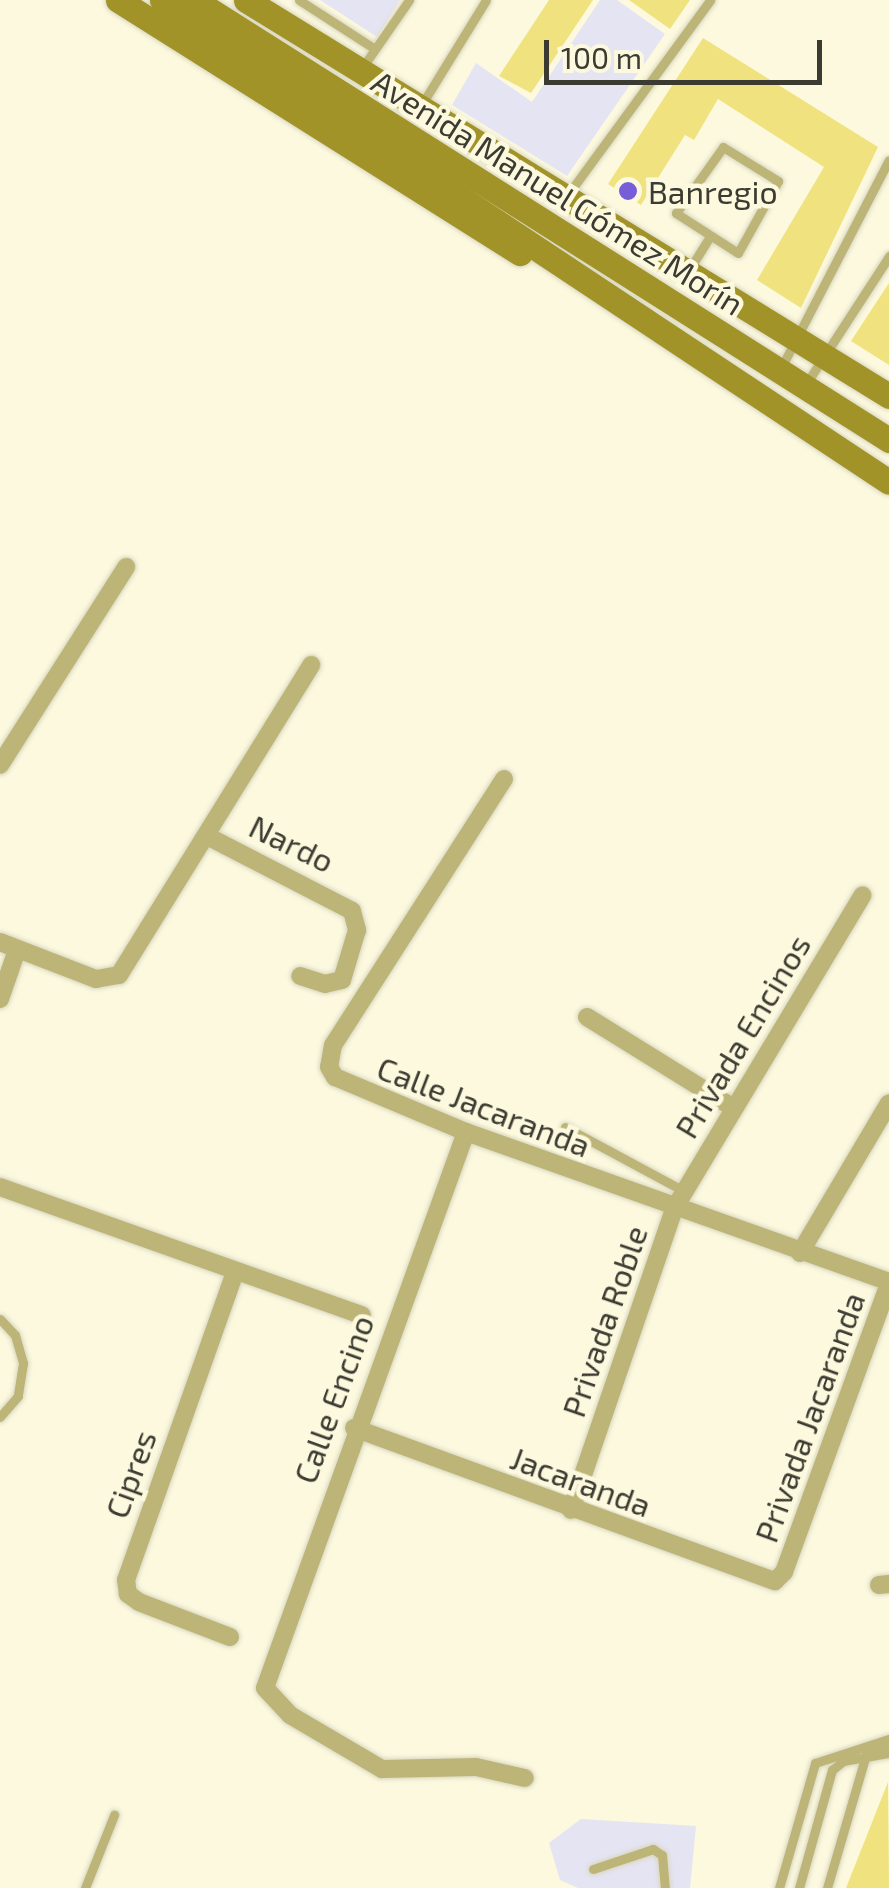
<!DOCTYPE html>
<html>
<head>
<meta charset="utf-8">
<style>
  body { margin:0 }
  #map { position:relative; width:889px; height:1888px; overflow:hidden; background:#fcf9df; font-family:"Exo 2",sans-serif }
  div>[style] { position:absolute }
  .green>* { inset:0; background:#e5e4f3 }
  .building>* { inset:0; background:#f0e37f }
  .roads { filter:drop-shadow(0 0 2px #d9d7c0) drop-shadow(0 0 2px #d9d7c0) }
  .lane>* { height:9px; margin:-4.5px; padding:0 4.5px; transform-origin:4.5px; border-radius:4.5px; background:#bdb577 }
  .street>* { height:18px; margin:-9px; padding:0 9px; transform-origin:9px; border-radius:9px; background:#bdb577 }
  .secondary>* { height:25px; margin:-12.5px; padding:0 12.5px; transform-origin:12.5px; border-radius:12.5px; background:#a19328 }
  .dots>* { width:28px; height:28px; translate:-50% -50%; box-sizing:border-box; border:5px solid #fcf9df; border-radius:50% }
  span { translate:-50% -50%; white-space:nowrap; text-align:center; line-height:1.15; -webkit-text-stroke:9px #fcf9df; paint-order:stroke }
  .poi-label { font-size:32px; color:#3c3b31 }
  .left { translate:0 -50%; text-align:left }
  .street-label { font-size:32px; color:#3c3b31 }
  .scale { position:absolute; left:544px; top:40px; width:278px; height:45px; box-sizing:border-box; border:5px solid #3c3b31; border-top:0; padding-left:12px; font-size:30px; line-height:35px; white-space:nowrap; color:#3c3b31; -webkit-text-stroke:8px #fcf9df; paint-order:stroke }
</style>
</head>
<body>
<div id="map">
  <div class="green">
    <div style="clip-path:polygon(320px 0,400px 0,377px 37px)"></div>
    <div style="clip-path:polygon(600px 0,617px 0,665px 34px,567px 176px,452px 105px,476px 63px,532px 102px)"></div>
    <div style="clip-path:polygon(581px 1819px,696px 1826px,690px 1888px,578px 1888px,560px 1880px,549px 1843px)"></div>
  </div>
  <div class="building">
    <div style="clip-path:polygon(549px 0,593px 0,531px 93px,499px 76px)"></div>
    <div style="clip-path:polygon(629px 0,690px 0,670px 29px)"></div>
    <div style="clip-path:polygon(703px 38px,878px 147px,801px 308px,757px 280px,824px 167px,718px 99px,694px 140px,685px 135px,641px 205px,608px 184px)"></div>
    <div style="clip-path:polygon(889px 283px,889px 365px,851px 341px)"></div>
    <div style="clip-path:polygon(888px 1782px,889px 1888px,846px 1888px)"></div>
  </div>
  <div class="roads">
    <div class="lane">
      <div style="left:299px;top:0;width:90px;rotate:32.8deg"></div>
      <div style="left:362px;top:68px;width:83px;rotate:-55.3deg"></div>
      <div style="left:422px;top:104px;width:122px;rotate:-58.4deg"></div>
      <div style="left:723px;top:147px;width:65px;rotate:31.7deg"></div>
      <div style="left:778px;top:181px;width:82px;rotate:119.1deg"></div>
      <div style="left:738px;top:253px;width:74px;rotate:-147.2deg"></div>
      <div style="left:676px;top:213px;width:81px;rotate:-54.5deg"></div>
      <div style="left:569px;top:193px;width:239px;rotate:-53.8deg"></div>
      <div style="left:689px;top:270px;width:39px;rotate:-58deg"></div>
      <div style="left:781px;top:368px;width:234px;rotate:-62.6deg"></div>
      <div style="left:806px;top:384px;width:153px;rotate:-57deg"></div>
      <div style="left:565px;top:1127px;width:135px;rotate:28.3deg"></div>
      <div style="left:0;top:1319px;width:22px;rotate:47deg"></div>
      <div style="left:15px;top:1335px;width:29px;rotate:74deg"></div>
      <div style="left:23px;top:1363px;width:33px;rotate:99deg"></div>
      <div style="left:18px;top:1396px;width:28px;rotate:131deg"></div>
      <div style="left:593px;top:1869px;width:63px;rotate:-18.4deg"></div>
      <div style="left:653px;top:1849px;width:11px;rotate:34deg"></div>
      <div style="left:662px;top:1855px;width:33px;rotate:85deg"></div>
      <div style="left:85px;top:1888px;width:79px;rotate:-68.3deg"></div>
      <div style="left:779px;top:1888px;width:130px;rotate:-73.9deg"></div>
      <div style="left:815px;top:1763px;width:78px;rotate:-18deg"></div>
      <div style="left:799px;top:1888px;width:123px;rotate:-74.4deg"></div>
      <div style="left:832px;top:1770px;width:14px;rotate:-39deg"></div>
      <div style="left:843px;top:1761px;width:47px;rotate:-9.9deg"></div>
      <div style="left:827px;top:1888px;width:139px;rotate:-73.7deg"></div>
      <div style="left:866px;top:1755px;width:26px;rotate:-28deg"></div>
    </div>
    <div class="street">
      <div style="left:0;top:765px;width:235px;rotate:-57.5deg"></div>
      <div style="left:504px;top:779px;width:316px;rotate:122.7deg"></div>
      <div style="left:333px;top:1045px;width:22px;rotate:100deg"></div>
      <div style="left:329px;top:1067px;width:12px;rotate:59deg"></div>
      <div style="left:335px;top:1077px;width:142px;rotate:22.8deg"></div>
      <div style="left:466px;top:1132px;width:449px;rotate:19.5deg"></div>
      <div style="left:207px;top:836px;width:163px;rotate:27.3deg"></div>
      <div style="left:352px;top:911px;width:20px;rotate:75deg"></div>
      <div style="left:357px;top:930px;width:52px;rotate:106.7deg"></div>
      <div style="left:342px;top:980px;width:17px;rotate:167deg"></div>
      <div style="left:325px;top:984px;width:26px;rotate:-162deg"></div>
      <div style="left:0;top:942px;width:103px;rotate:21.1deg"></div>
      <div style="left:96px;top:979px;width:23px;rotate:-10deg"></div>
      <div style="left:119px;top:975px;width:365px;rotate:-58.2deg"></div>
      <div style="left:0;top:999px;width:52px;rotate:-70.9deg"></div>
      <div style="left:587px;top:1017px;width:171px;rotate:31.8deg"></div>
      <div style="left:466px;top:1132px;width:591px;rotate:109.88deg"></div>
      <div style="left:265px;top:1688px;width:37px;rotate:47deg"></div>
      <div style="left:290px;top:1715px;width:107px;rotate:30.4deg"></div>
      <div style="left:382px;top:1769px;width:94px;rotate:-1.2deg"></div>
      <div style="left:476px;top:1767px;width:50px;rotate:12.7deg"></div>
      <div style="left:0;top:1187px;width:384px;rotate:19.5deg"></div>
      <div style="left:800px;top:1253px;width:174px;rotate:-59.3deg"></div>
      <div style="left:354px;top:1428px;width:448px;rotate:20deg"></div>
      <div style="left:775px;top:1581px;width:13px;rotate:-45deg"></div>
      <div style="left:784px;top:1572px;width:307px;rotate:-70deg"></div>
      <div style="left:571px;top:1510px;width:318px;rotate:-71.1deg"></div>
      <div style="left:674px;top:1209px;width:366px;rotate:-59deg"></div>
      <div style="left:879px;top:1585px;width:10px;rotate:-6deg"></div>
      <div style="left:230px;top:1637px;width:97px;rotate:-159deg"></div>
      <div style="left:139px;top:1602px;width:14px;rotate:-144deg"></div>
      <div style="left:128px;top:1594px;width:14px;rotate:-98deg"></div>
      <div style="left:126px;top:1580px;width:327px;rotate:-70.5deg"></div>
    </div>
    <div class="secondary">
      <div style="left:118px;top:0;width:475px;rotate:32.2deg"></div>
      <div style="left:162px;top:0;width:872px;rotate:33.54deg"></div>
      <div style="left:194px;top:0;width:823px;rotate:32.34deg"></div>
      <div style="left:246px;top:0;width:755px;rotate:31.63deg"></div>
    </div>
  </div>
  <div class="dots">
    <div style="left:628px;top:191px;background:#765ed9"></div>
  </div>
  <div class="poi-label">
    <span class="left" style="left:648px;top:191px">Banregio</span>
  </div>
  <div class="street-label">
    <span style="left:558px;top:192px;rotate:32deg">Avenida Manuel Gómez Morín</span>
    <span style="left:292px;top:843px;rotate:26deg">Nardo</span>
    <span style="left:742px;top:1036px;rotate:-59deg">Privada Encinos</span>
    <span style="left:484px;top:1106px;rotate:21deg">Calle Jacaranda</span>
    <span style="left:604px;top:1321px;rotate:-71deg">Privada Roble</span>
    <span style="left:333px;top:1399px;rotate:-70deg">Calle Encino</span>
    <span style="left:809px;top:1417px;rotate:-70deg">Privada Jacaranda</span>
    <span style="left:130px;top:1474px;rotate:-70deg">Cipres</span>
    <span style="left:581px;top:1481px;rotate:20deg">Jacaranda</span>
  </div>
  <div class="scale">100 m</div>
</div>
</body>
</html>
